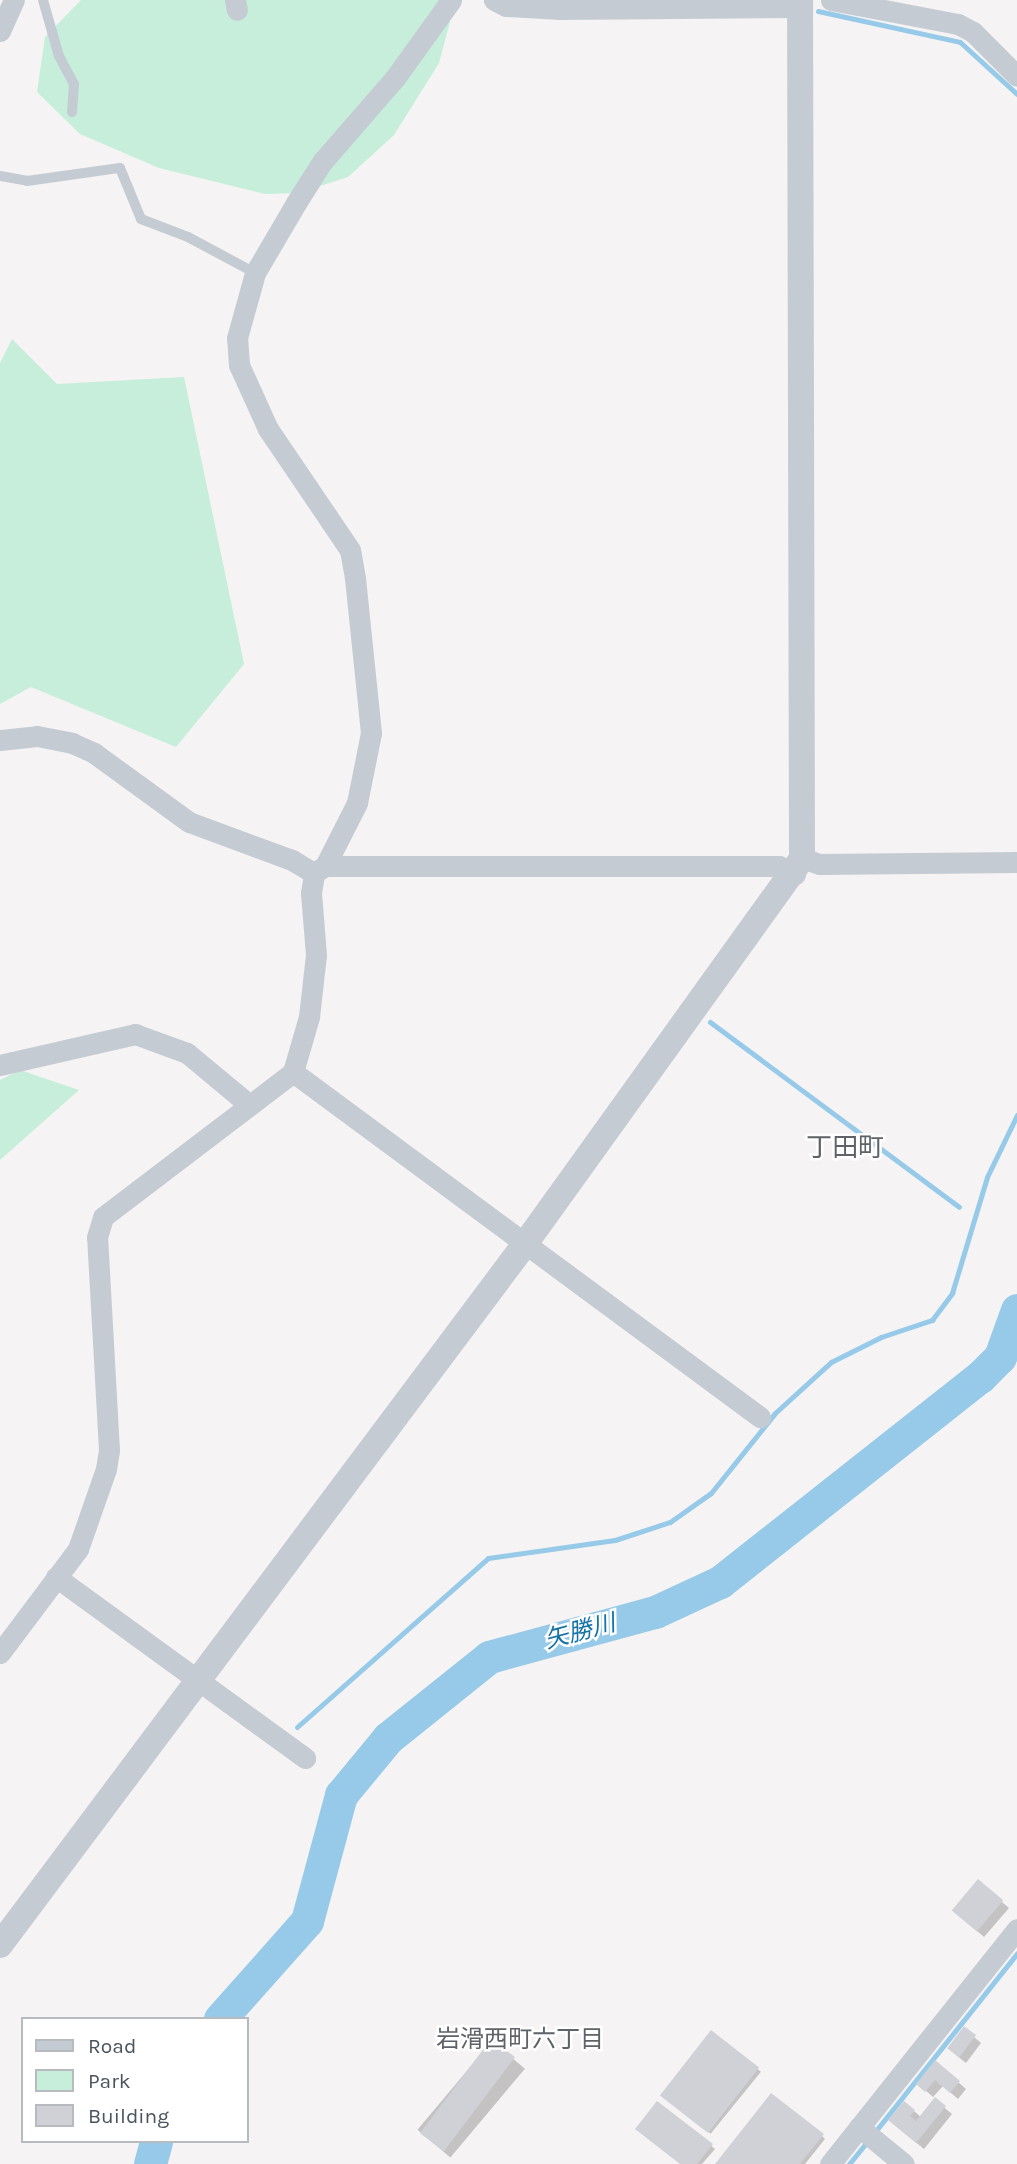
<!DOCTYPE html>
<html>
<head>
<meta charset="utf-8">
<style>
  body { margin:0 }
  #map { position:relative; width:1017px; height:2164px; overflow:hidden; background:#f5f3f3; font-family:Karla,"Noto Sans JP",sans-serif }
  div>[style] { position:absolute }
  .green>* { inset:0; background:#c6eedb }
  .shadow>* { inset:0; background:#0003; transform-origin:0 0 }
  .stream>* { height:5px; margin:-2.5px; padding:0 2.5px; transform-origin:2.5px; border-radius:2.5px; background:#96cae8 }
  .river>* { height:33px; margin:-16.5px; padding:0 16.5px; transform-origin:16.5px; border-radius:16.5px; background:#96cae8 }
  .building>* { inset:0; background:#d0d1d7; transform-origin:0 0 }
  .service>* { height:10px; margin:-5px; padding:0 5px; transform-origin:5px; border-radius:5px; background:#c5cbd3 }
  .minor>* { height:21px; margin:-10.5px; padding:0 10.5px; transform-origin:10.5px; border-radius:10.5px; background:#c5cbd3 }
  .tertiary>* { height:26px; margin:-13px; padding:0 13px; transform-origin:13px; border-radius:13px; background:#c5cbd3 }
  span { translate:-50% -50%; white-space:nowrap; text-align:center; line-height:1.15; -webkit-text-stroke:5px #fff; paint-order:stroke }
  .water-label { font-size:24px; color:#1573a8; font-style:italic }
  .neighbourhood-label { font-size:24px; color:#5f6267 }
  .quarter-label { font-size:26px; color:#5f6267 }
  .legend { position:absolute; left:21px; top:2017px; width:228px; height:126px; box-sizing:border-box; background:#fff; border:2px solid #b7babf; margin:0; padding:9px 12px; list-style:none; font-size:21px; color:#4b535f }
  .legend li { display:flex; align-items:center; gap:14px; height:35px }
  .legend b { width:35px; border:2px solid #b7babf }
</style>
</head>
<body>
<div id="map">
  <div class="green">
    <div style="clip-path:polygon(81px 0,445px 0,450px 22px,439px 63px,394px 135px,348px 177px,298px 193px,265px 194px,159px 168px,80px 134px,37px 92px,45px 37px)"></div>
    <div style="clip-path:polygon(12px 339px,57px 384px,184px 377px,244px 664px,176px 747px,31px 687px,0 704px,0 363px)"></div>
    <div style="clip-path:polygon(20px 1070px,79px 1090px,0 1160px,0 1080px)"></div>
  </div>
  <div class="shadow">
    <div style="clip-path:polygon(978px 1882px,1009px 1908px,984px 1937px,961px 1917px)"></div>
    <div style="left:712px;top:2032px;width:63px;height:80px;rotate:39deg"></div>
    <div style="clip-path:polygon(974px 2037px,981px 2043px,966px 2063px,956px 2055px)"></div>
    <div style="left:492px;top:2041px;width:43px;height:116px;rotate:40deg"></div>
    <div style="clip-path:polygon(935px 2062px,966px 2089px,958px 2099px,943px 2086px,933px 2097px,925px 2090px)"></div>
    <div style="clip-path:polygon(935px 2100px,952px 2114px,924px 2149px,897px 2127px,914px 2111px,921px 2117px)"></div>
    <div style="clip-path:polygon(658px 2103px,715px 2149px,702px 2164px,682px 2164px)"></div>
    <div style="clip-path:polygon(822px 2136px,825px 2139px,805px 2164px,717px 2164px)"></div>
  </div>
  <div class="stream">
    <div style="left:818px;top:11px;width:145px;rotate:12.3deg"></div>
    <div style="left:960px;top:42px;width:77px;rotate:42.4deg"></div>
    <div style="left:710px;top:1022px;width:310px;rotate:36.6deg"></div>
    <div style="left:297px;top:1727px;width:255px;rotate:-41.5deg"></div>
    <div style="left:488px;top:1558px;width:128px;rotate:-8.1deg"></div>
    <div style="left:615px;top:1540px;width:58px;rotate:-18.1deg"></div>
    <div style="left:670px;top:1522px;width:50px;rotate:-35.3deg"></div>
    <div style="left:711px;top:1493px;width:102px;rotate:-51.3deg"></div>
    <div style="left:775px;top:1413px;width:76px;rotate:-42.3deg"></div>
    <div style="left:831px;top:1362px;width:56px;rotate:-26.6deg"></div>
    <div style="left:881px;top:1337px;width:54px;rotate:-18.4deg"></div>
    <div style="left:932px;top:1320px;width:34px;rotate:-53deg"></div>
    <div style="left:952px;top:1293px;width:121px;rotate:-73.2deg"></div>
    <div style="left:987px;top:1177px;width:69px;rotate:-64.2deg"></div>
    <div style="left:878px;top:2128px;width:223px;rotate:-51.5deg"></div>
    <div style="left:849px;top:2164px;width:28px;rotate:-51deg"></div>
  </div>
  <div class="river">
    <div style="left:220px;top:2019px;width:131px;rotate:-48.4deg"></div>
    <div style="left:307px;top:1921px;width:131px;rotate:-74.9deg"></div>
    <div style="left:341px;top:1795px;width:74px;rotate:-50.5deg"></div>
    <div style="left:388px;top:1738px;width:129px;rotate:-38.7deg"></div>
    <div style="left:489px;top:1657px;width:172px;rotate:-15.2deg"></div>
    <div style="left:655px;top:1612px;width:72px;rotate:-24.8deg"></div>
    <div style="left:720px;top:1582px;width:331px;rotate:-38.3deg"></div>
    <div style="left:980px;top:1377px;width:28px;rotate:-45deg"></div>
    <div style="left:1000px;top:1357px;width:50px;rotate:-70.1deg"></div>
    <div style="left:150px;top:2164px;width:24px;rotate:-75deg"></div>
  </div>
  <div class="building">
    <div style="left:978px;top:1879px;width:33px;height:41px;rotate:40deg"></div>
    <div style="left:964px;top:2026px;width:15px;height:28px;rotate:37deg"></div>
    <div style="left:711px;top:2030px;width:61px;height:83px;rotate:38deg"></div>
    <div style="left:491px;top:2039px;width:30px;height:118px;rotate:37deg"></div>
    <div style="clip-path:polygon(935px 2060px,960px 2081px,950px 2093px,935px 2080px,925px 2092px,916px 2084px)"></div>
    <div style="clip-path:polygon(771px 2093px,824px 2134px,800px 2164px,715px 2164px)"></div>
    <div style="clip-path:polygon(935px 2097px,946px 2106px,916px 2143px,888px 2120px,904px 2101px,915px 2110px,910px 2116px,916px 2121px)"></div>
    <div style="clip-path:polygon(657px 2101px,713px 2144px,697px 2164px,680px 2164px,635px 2129px)"></div>
  </div>
  <div class="service">
    <div style="left:43px;top:0;width:58px;rotate:74.1deg"></div>
    <div style="left:59px;top:56px;width:32px;rotate:62deg"></div>
    <div style="left:74px;top:84px;width:28px;rotate:94deg"></div>
    <div style="left:0;top:176px;width:27px;rotate:10deg"></div>
    <div style="left:27px;top:181px;width:94px;rotate:-8deg"></div>
    <div style="left:120px;top:168px;width:55px;rotate:67.6deg"></div>
    <div style="left:141px;top:219px;width:50px;rotate:21deg"></div>
    <div style="left:188px;top:237px;width:76px;rotate:28.2deg"></div>
  </div>
  <div class="minor">
    <div style="left:235px;top:0;width:10px;rotate:79deg"></div>
    <div style="left:494px;top:0;width:13px;rotate:27deg"></div>
    <div style="left:506px;top:6px;width:54px;rotate:3.2deg"></div>
    <div style="left:560px;top:9px;width:240px;rotate:-0.5deg"></div>
    <div style="left:831px;top:0;width:129px;rotate:10.7deg"></div>
    <div style="left:958px;top:24px;width:17px;rotate:28deg"></div>
    <div style="left:973px;top:32px;width:62px;rotate:45deg"></div>
    <div style="left:0;top:31px;width:34px;rotate:-66deg"></div>
    <div style="left:0;top:740px;width:37px;rotate:-6deg"></div>
    <div style="left:37px;top:736px;width:36px;rotate:11deg"></div>
    <div style="left:72px;top:743px;width:24px;rotate:24deg"></div>
    <div style="left:94px;top:753px;width:117px;rotate:36deg"></div>
    <div style="left:189px;top:822px;width:110px;rotate:20.3deg"></div>
    <div style="left:292px;top:860px;width:26px;rotate:31deg"></div>
    <div style="left:802px;top:858px;width:18px;rotate:19deg"></div>
    <div style="left:819px;top:864px;width:198px;rotate:-0.6deg"></div>
    <div style="left:325px;top:866px;width:71px;rotate:-63.1deg"></div>
    <div style="left:357px;top:803px;width:71px;rotate:-78.7deg"></div>
    <div style="left:371px;top:733px;width:156px;rotate:-95.9deg"></div>
    <div style="left:355px;top:578px;width:28px;rotate:-100deg"></div>
    <div style="left:350px;top:550px;width:146px;rotate:-124.1deg"></div>
    <div style="left:268px;top:429px;width:70px;rotate:-114.4deg"></div>
    <div style="left:239px;top:365px;width:27px;rotate:-94deg"></div>
    <div style="left:237px;top:338px;width:67px;rotate:-74.5deg"></div>
    <div style="left:255px;top:273px;width:81px;rotate:-59.6deg"></div>
    <div style="left:296px;top:203px;width:49px;rotate:-57.6deg"></div>
    <div style="left:322px;top:162px;width:111px;rotate:-49deg"></div>
    <div style="left:395px;top:78px;width:96px;rotate:-54.3deg"></div>
    <div style="left:0;top:1065px;width:139px;rotate:-12.9deg"></div>
    <div style="left:135px;top:1034px;width:55px;rotate:20.1deg"></div>
    <div style="left:187px;top:1053px;width:78px;rotate:39.8deg"></div>
    <div style="left:293px;top:1072px;width:581px;rotate:36.46deg"></div>
    <div style="left:56px;top:1577px;width:308px;rotate:36deg"></div>
    <div style="left:0;top:1653px;width:130px;rotate:-53.1deg"></div>
    <div style="left:78px;top:1549px;width:85px;rotate:-70.7deg"></div>
    <div style="left:106px;top:1469px;width:19px;rotate:-81deg"></div>
    <div style="left:109px;top:1450px;width:213px;rotate:-93.2deg"></div>
    <div style="left:97px;top:1237px;width:21px;rotate:-73deg"></div>
    <div style="left:103px;top:1217px;width:239px;rotate:-37.3deg"></div>
    <div style="left:293px;top:1072px;width:57px;rotate:-73.8deg"></div>
    <div style="left:309px;top:1017px;width:62px;rotate:-83.6deg"></div>
    <div style="left:316px;top:955px;width:62px;rotate:-94.6deg"></div>
    <div style="left:311px;top:893px;width:20px;rotate:-81deg"></div>
    <div style="left:314px;top:873px;width:13px;rotate:-32deg"></div>
    <div style="left:325px;top:866px;width:454px"></div>
    <div style="left:779px;top:866px;width:18px;rotate:27deg"></div>
    <div style="left:859px;top:2127px;width:58px;rotate:39.4deg"></div>
    <div style="left:830px;top:2164px;width:300px;rotate:-51.5deg"></div>
  </div>
  <div class="tertiary">
    <div style="left:0;top:1945px;width:876px;rotate:-53.17deg"></div>
    <div style="left:525px;top:1244px;width:475px;rotate:-54.3deg"></div>
    <div style="left:802px;top:858px;width:858px;rotate:-90.13deg"></div>
  </div>
  <div class="water-label">
    <span style="left:580px;top:1632px;rotate:-15deg">矢勝川</span>
  </div>
  <div class="neighbourhood-label">
    <span style="left:520px;top:2040px">岩滑西町六丁目</span>
  </div>
  <div class="quarter-label">
    <span style="left:845px;top:1148px">丁田町</span>
  </div>
  <ul class="legend">
  <li><b style="height:9px;background:#c5cbd3"></b>Road</li>
  <li><b style="height:19px;background:#c6eedb"></b>Park</li>
  <li><b style="height:19px;background:#d0d1d7"></b>Building</li>
  </ul>
</div>
</body>
</html>
